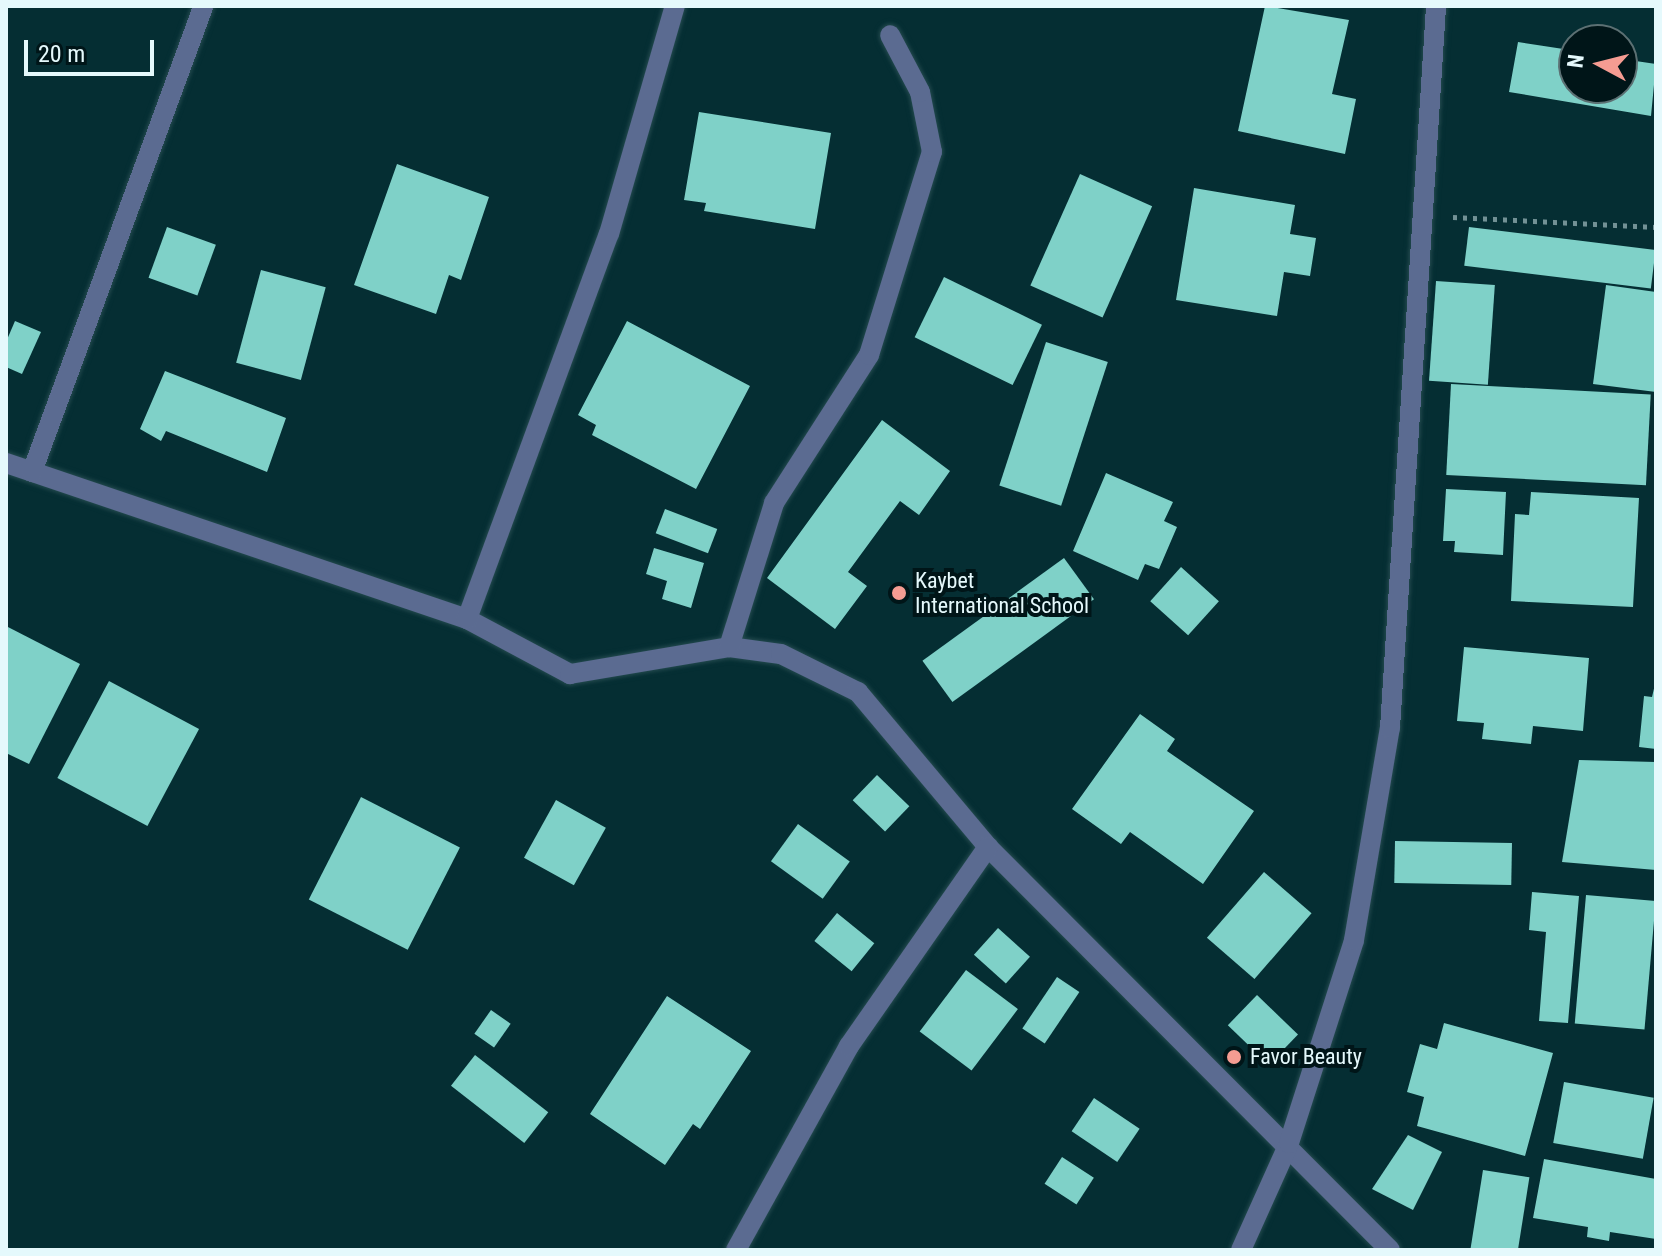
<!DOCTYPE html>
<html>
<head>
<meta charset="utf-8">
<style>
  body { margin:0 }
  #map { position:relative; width:1662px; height:1256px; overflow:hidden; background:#052e33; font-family:"Roboto Condensed",sans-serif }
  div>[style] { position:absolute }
  .building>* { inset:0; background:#7fd1c8; transform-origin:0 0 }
  .path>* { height:5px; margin-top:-2.5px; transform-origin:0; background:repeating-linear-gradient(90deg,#729195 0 4px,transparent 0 10px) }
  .roads { filter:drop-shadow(0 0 2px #244a4f) drop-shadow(0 0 2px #244a4f) }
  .street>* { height:20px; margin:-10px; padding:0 10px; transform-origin:10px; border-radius:10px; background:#5b6b91 }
  .dots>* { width:22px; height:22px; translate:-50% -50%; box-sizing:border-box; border:4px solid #001518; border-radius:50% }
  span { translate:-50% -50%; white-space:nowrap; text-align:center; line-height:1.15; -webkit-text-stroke:8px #001518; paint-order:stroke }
  .poi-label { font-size:22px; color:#e5f9fc }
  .left { translate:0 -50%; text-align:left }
  .frame { position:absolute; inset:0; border:8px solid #e5f9fc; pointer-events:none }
  .north { position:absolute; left:1558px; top:24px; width:80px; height:80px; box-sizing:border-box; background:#001518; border:2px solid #5c7073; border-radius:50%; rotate:277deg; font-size:22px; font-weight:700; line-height:32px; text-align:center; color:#e5f9fc }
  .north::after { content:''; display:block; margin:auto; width:28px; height:36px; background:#f59c92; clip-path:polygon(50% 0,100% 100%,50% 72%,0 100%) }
  .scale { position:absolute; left:24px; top:40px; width:130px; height:36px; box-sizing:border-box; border:4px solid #e5f9fc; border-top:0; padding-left:10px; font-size:24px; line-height:28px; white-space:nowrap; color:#e5f9fc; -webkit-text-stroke:6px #001518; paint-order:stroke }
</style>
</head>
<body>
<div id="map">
  <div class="building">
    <div style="clip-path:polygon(1265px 6px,1349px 20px,1332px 94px,1356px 99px,1345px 154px,1238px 131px)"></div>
    <div style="clip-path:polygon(1573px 36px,1586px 38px,1574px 40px,1574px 88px,1622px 88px,1622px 59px,1656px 64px,1651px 116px,1509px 92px,1518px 42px,1570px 50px)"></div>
    <div style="clip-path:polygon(699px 112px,831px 133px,815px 229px,704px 211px,706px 203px,684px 200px)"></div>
    <div style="clip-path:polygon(397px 164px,489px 197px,461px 280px,449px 275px,436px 314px,354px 285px)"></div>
    <div style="left:1080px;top:174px;width:79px;height:122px;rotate:24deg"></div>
    <div style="clip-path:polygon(1194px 188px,1295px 205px,1290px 234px,1316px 238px,1310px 276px,1284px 272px,1277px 316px,1176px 300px)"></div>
    <div style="left:167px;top:227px;width:52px;height:54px;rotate:20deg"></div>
    <div style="left:1469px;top:227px;width:188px;height:39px;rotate:7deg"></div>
    <div style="left:261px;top:270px;width:67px;height:96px;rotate:15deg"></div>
    <div style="left:944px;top:277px;width:109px;height:67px;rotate:26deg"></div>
    <div style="left:1436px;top:281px;width:59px;height:100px;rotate:4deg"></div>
    <div style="clip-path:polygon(1606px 285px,1656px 292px,1656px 392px,1593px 384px)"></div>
    <div style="clip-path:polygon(15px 321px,41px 332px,22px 374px,6px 367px,6px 342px)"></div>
    <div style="clip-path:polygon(627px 321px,750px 386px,696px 489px,592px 435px,596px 425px,578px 415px)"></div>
    <div style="left:1046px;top:342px;width:65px;height:151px;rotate:18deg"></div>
    <div style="clip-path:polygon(165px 371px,286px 418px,267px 472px,166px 431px,161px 441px,140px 429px)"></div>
    <div style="left:1451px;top:384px;width:200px;height:91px;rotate:3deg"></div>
    <div style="clip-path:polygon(882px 420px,950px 471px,919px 515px,900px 501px,848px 572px,867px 586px,835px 629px,767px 578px)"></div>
    <div style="clip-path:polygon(1106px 473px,1173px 502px,1164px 521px,1177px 527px,1159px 569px,1145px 564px,1138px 580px,1073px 551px)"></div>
    <div style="clip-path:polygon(1446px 489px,1506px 492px,1503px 555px,1454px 552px,1455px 541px,1443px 541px)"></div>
    <div style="clip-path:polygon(1531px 492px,1639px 498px,1633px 607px,1511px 601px,1515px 514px,1529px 515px)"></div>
    <div style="left:665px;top:509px;width:56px;height:26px;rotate:21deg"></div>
    <div style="clip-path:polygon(654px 548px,704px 563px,691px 608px,662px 599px,667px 581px,646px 574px)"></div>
    <div style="left:1064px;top:558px;width:51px;height:175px;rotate:54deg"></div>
    <div style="left:1181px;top:567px;width:51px;height:46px;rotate:42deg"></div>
    <div style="clip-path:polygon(6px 626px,80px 664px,29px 764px,6px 753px)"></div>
    <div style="clip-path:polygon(1464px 647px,1589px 658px,1583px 731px,1533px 726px,1531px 744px,1482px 739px,1484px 723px,1457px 721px)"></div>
    <div style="clip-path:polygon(1656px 680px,1656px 749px,1639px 747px,1644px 696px,1652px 697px)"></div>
    <div style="left:109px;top:681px;width:102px;height:110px;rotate:28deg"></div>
    <div style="clip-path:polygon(1140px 714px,1175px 739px,1167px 751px,1254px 811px,1203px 884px,1130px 832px,1121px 844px,1072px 809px)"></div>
    <div style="clip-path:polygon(1579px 760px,1656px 762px,1656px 870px,1562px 862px)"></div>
    <div style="left:877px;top:775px;width:45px;height:35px;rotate:44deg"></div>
    <div style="left:361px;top:797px;width:111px;height:115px;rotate:27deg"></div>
    <div style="left:556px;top:800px;width:57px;height:66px;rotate:29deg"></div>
    <div style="left:798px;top:824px;width:64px;height:46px;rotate:36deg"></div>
    <div style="left:1395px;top:841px;width:117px;height:42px;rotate:1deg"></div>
    <div style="left:1264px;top:872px;width:63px;height:87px;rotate:41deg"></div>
    <div style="clip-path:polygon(1532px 892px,1579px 896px,1568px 1023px,1539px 1021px,1546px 932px,1529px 930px)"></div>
    <div style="left:1586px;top:895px;width:70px;height:129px;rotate:5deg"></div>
    <div style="left:837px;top:913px;width:48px;height:36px;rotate:39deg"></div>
    <div style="left:998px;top:928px;width:43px;height:36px;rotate:42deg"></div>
    <div style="left:966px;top:970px;width:65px;height:77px;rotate:37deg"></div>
    <div style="left:1057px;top:977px;width:27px;height:62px;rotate:34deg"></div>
    <div style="left:1257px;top:995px;width:57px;height:42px;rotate:44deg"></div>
    <div style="clip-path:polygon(667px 996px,751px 1051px,700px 1129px,693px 1124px,665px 1165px,590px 1114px)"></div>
    <div style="left:491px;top:1010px;width:24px;height:29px;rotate:35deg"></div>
    <div style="clip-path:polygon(1444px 1023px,1553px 1053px,1525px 1156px,1417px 1126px,1424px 1097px,1407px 1092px,1420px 1044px,1437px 1049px)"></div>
    <div style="left:475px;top:1055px;width:93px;height:39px;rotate:38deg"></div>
    <div style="left:1564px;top:1082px;width:91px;height:62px;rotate:10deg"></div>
    <div style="left:1094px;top:1098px;width:55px;height:40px;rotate:34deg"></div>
    <div style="clip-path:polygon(1408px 1135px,1442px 1152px,1413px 1210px,1372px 1189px)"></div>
    <div style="left:1062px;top:1157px;width:38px;height:32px;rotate:33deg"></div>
    <div style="clip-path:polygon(1544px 1159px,1656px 1179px,1656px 1239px,1610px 1232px,1609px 1241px,1587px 1237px,1588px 1227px,1533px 1218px)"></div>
    <div style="left:1483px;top:1170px;width:47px;height:81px;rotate:9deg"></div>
  </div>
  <div class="path">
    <div style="left:1453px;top:217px;width:203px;rotate:2.8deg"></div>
  </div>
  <div class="roads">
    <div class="street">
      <div style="left:6px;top:463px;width:487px;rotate:18.7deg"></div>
      <div style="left:467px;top:619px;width:117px;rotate:28.1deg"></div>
      <div style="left:570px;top:674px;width:161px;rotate:-9.6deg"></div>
      <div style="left:729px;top:647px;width:52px;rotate:7.7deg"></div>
      <div style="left:781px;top:654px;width:86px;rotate:26.3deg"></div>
      <div style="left:858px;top:692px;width:202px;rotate:50deg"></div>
      <div style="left:988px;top:847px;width:569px;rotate:45.07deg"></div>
      <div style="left:32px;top:472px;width:496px;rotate:-69.8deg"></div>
      <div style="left:467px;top:619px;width:410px;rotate:-69.8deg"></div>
      <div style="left:609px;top:234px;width:237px;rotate:-73.9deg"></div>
      <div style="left:729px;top:647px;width:151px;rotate:-72.6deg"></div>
      <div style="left:774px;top:503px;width:176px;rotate:-57.3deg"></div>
      <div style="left:869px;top:355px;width:213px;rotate:-72.8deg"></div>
      <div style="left:932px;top:152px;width:61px;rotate:-101.3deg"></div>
      <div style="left:920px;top:92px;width:64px;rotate:-117.8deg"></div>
      <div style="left:736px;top:1250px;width:233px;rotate:-61deg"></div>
      <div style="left:849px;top:1046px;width:243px;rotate:-55.1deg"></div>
      <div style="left:1241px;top:1250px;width:117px;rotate:-65.8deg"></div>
      <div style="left:1289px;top:1143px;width:213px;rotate:-72.2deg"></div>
      <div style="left:1354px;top:940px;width:215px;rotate:-80.4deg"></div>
      <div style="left:1390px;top:728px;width:723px;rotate:-86.35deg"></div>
    </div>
  </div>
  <div class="dots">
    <div style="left:899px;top:593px;background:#f59c92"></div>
    <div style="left:1234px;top:1057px;background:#f59c92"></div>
  </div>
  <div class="poi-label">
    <span class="left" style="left:915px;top:593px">Kaybet<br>International School</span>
    <span class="left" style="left:1250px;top:1057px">Favor Beauty</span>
  </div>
  <div class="frame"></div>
  <div class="north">N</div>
  <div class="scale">20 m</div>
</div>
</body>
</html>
